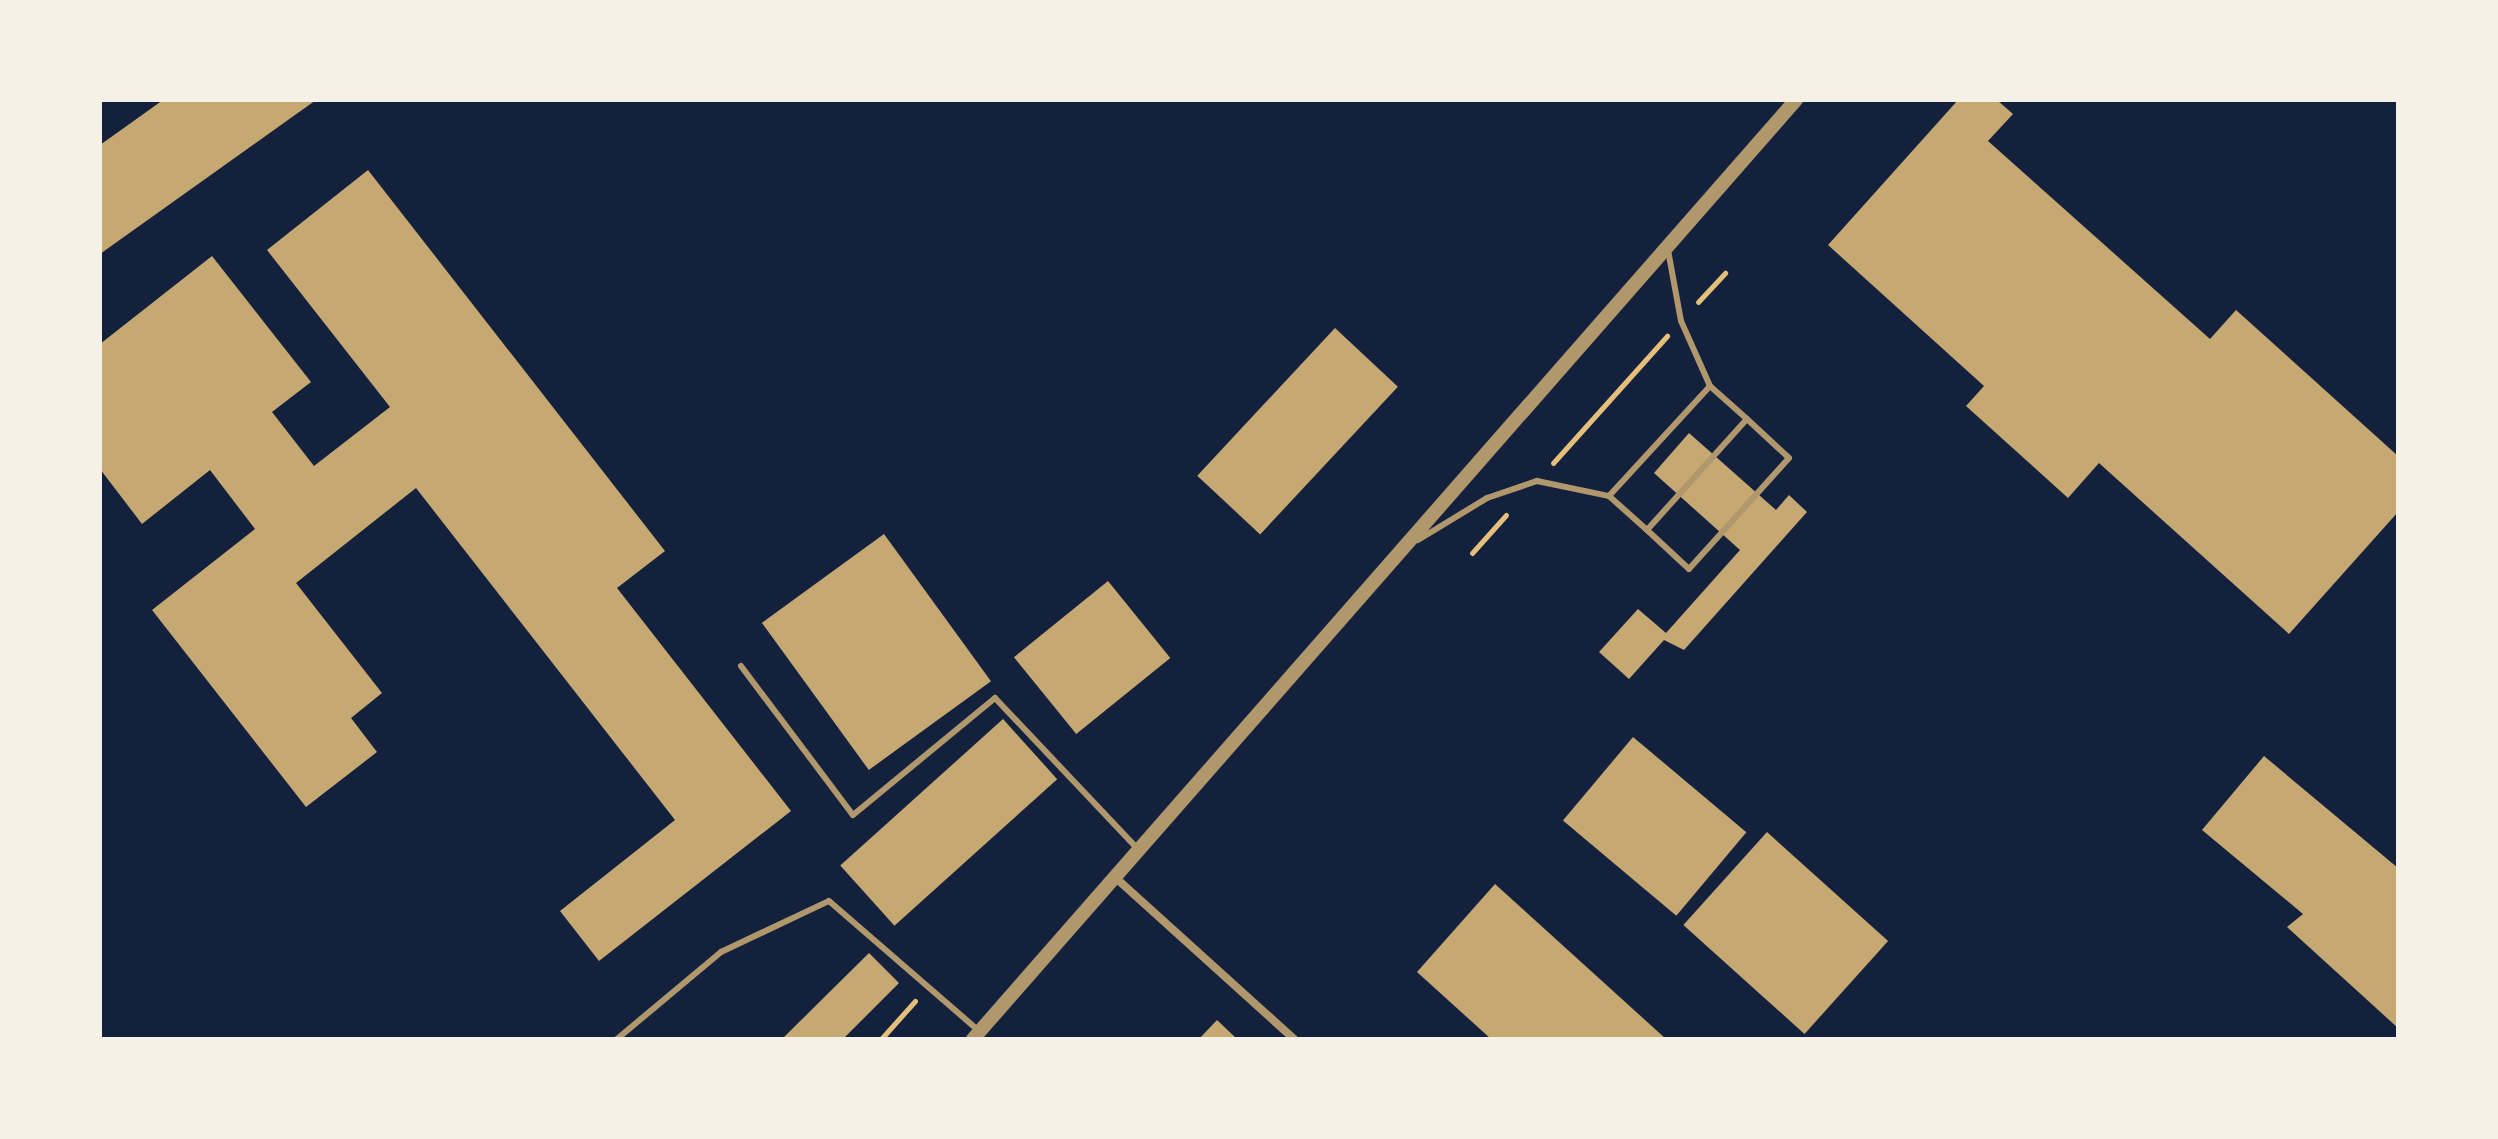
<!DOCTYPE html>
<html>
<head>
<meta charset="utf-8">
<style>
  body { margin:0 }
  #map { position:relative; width:2498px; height:1139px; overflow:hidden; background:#14213d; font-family:"Source Sans 3",sans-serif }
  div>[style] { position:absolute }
  .building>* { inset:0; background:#c6a872; transform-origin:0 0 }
  .path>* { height:5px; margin:-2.5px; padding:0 2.5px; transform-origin:2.5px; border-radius:2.5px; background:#e5c07b }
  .service>* { height:6px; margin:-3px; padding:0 3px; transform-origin:3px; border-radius:3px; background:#b1986c }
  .minor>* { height:8px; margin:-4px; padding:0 4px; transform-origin:4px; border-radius:4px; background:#b1986c }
  .tertiary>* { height:14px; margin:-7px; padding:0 7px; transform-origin:7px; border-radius:7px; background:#b1986c }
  span { translate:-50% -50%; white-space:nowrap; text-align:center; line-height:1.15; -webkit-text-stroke:6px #f6f1e7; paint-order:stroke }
  .frame { position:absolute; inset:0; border:102px solid #f6f1e7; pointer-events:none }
</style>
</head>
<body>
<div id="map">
  <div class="building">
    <div style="clip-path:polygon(163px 100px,316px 100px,100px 254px,100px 145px)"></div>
    <div style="clip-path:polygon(1958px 100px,1997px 100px,2013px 114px,1988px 141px,2210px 339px,2236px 310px,2398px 456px,2398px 512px,2289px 634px,2099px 463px,2068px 498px,1966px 406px,1984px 386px,1828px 245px)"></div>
    <div style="clip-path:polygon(368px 170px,665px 551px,617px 588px,791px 811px,599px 961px,560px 911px,675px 820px,416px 488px,296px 583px,382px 693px,351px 718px,377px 752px,306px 807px,152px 610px,255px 529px,210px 470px,142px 524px,100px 469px,100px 344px,212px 256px,311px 382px,272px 412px,314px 466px,390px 407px,267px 250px)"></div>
    <div style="left:1335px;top:328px;width:86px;height:202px;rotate:43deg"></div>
    <div style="clip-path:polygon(1689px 433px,1776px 510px,1789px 495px,1807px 512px,1684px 650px,1664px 640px,1629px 679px,1599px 652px,1638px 609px,1666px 633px,1740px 550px,1654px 473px)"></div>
    <div style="left:884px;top:534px;width:182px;height:151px;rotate:54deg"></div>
    <div style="left:1108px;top:581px;width:99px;height:121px;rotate:51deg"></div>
    <div style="left:1003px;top:719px;width:81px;height:219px;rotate:48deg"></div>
    <div style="left:1633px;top:737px;width:148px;height:109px;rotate:40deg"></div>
    <div style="clip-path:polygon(2264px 756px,2398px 868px,2398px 1028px,2287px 927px,2303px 914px,2202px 830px)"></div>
    <div style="left:1767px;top:832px;width:163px;height:125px;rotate:42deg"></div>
    <div style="clip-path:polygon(1495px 884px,1666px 1039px,1491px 1039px,1417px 972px)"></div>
    <div style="clip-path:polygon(869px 953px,899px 983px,843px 1039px,782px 1039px)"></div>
    <div style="clip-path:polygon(1217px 1020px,1237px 1039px,1199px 1039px)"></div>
  </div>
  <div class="path">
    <div style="left:1698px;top:302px;width:40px;rotate:-47deg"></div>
    <div style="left:1553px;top:463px;width:171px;rotate:-48.1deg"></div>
    <div style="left:1472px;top:553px;width:51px;rotate:-48.2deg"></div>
    <div style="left:881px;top:1039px;width:51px;rotate:-48.2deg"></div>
  </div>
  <div class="service">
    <div style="left:1609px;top:496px;width:51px;rotate:41.8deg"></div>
    <div style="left:1647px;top:530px;width:149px;rotate:-48deg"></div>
    <div style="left:1747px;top:419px;width:50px;rotate:-138.3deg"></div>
    <div style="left:1647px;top:530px;width:57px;rotate:42.9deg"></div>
    <div style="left:1689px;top:569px;width:149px;rotate:-48deg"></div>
    <div style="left:1789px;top:458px;width:57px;rotate:-137.1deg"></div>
    <div style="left:1418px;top:540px;width:81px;rotate:-31.3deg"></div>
    <div style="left:1487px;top:498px;width:53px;rotate:-18.8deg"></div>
    <div style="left:1537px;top:481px;width:74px;rotate:11.8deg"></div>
    <div style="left:1609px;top:496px;width:149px;rotate:-47.4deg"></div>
    <div style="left:1710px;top:386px;width:71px;rotate:-114deg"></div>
    <div style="left:1681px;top:321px;width:72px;rotate:-100.4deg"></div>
    <div style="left:741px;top:666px;width:186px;rotate:53.1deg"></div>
    <div style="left:853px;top:815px;width:184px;rotate:-39.5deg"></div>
    <div style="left:995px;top:698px;width:208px;rotate:46.6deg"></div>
    <div style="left:617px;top:1039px;width:136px;rotate:-39.9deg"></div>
    <div style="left:721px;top:952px;width:119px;rotate:-25.3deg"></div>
    <div style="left:829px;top:901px;width:200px;rotate:40.9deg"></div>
  </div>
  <div class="minor">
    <div style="left:1117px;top:879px;width:239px;rotate:42.1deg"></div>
  </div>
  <div class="tertiary">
    <div style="left:973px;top:1039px;width:1249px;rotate:-48.77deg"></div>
  </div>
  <div class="frame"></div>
</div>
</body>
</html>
